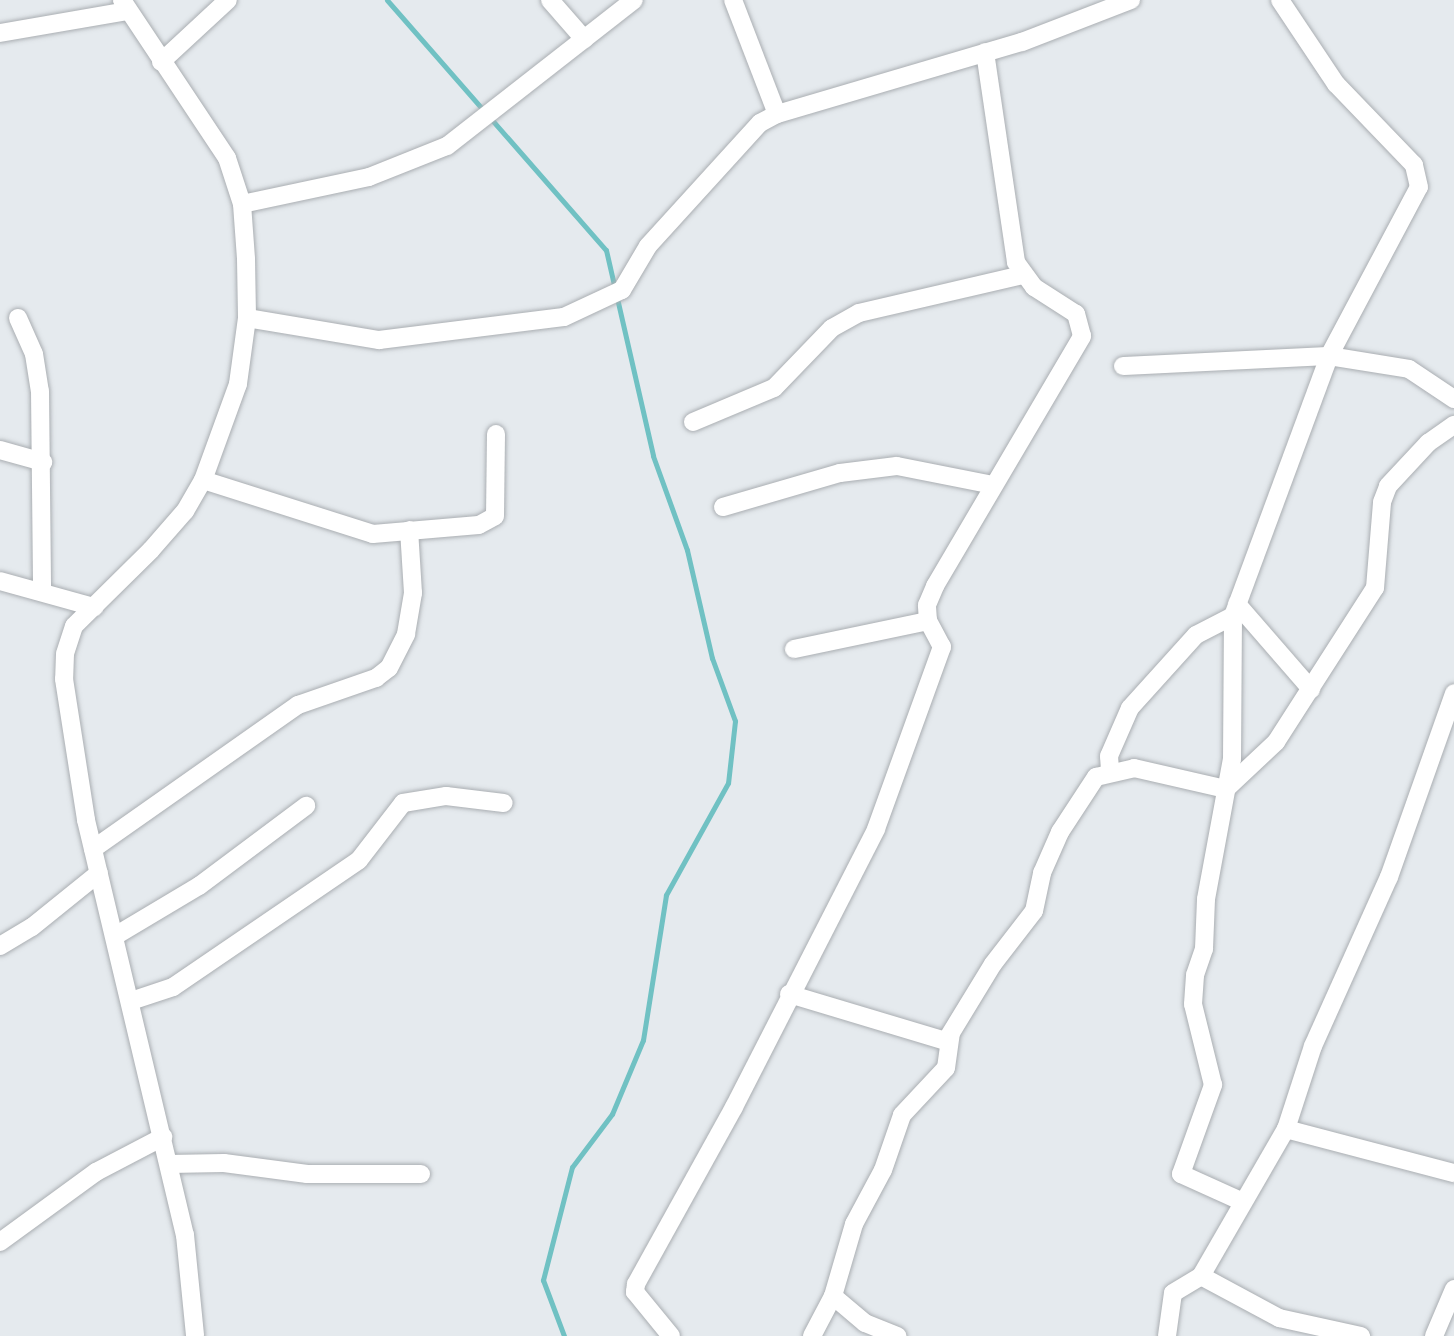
<!DOCTYPE html>
<html>
<head>
<meta charset="utf-8">
<style>
  body { margin:0 }
  #map { position:relative; width:1454px; height:1336px; overflow:hidden; background:#e5eaee; font-family:Lora,serif }
  div>[style] { position:absolute }
  .stream>* { height:5px; margin:-2.5px; padding:0 2.5px; transform-origin:2.5px; border-radius:2.5px; background:#70c1c3 }
  .roads { filter:drop-shadow(0 0 2px #aaaeb2) drop-shadow(0 0 2px #aaaeb2) }
  .minor>* { height:18px; margin:-9px; padding:0 9px; transform-origin:9px; border-radius:9px; background:#fff }
  span { translate:-50% -50%; white-space:nowrap; text-align:center; line-height:1.15; -webkit-text-stroke:5px #fff; paint-order:stroke }
</style>
</head>
<body>
<div id="map">
  <div class="stream">
    <div style="left:387px;top:0;width:332px;rotate:48.8deg"></div>
    <div style="left:606px;top:250px;width:211px;rotate:77.1deg"></div>
    <div style="left:653px;top:456px;width:100px;rotate:70.1deg"></div>
    <div style="left:687px;top:550px;width:111px;rotate:77deg"></div>
    <div style="left:712px;top:658px;width:67px;rotate:69.9deg"></div>
    <div style="left:735px;top:721px;width:62px;rotate:96.4deg"></div>
    <div style="left:728px;top:783px;width:128px;rotate:119deg"></div>
    <div style="left:666px;top:895px;width:147px;rotate:99deg"></div>
    <div style="left:643px;top:1040px;width:80px;rotate:112.7deg"></div>
    <div style="left:612px;top:1114px;width:66px;rotate:127deg"></div>
    <div style="left:572px;top:1167px;width:117px;rotate:104.4deg"></div>
    <div style="left:543px;top:1280px;width:60px;rotate:69.4deg"></div>
  </div>
  <div class="roads">
    <div class="minor">
      <div style="left:122px;top:0;width:190px;rotate:56.4deg"></div>
      <div style="left:227px;top:158px;width:48px;rotate:71.9deg"></div>
      <div style="left:242px;top:204px;width:55px;rotate:85.8deg"></div>
      <div style="left:246px;top:259px;width:59px;rotate:89deg"></div>
      <div style="left:247px;top:318px;width:67px;rotate:97.8deg"></div>
      <div style="left:238px;top:384px;width:102px;rotate:110deg"></div>
      <div style="left:203px;top:480px;width:36px;rotate:120deg"></div>
      <div style="left:185px;top:511px;width:52px;rotate:131.1deg"></div>
      <div style="left:151px;top:550px;width:108px;rotate:135.4deg"></div>
      <div style="left:74px;top:626px;width:29px;rotate:108deg"></div>
      <div style="left:65px;top:654px;width:25px;rotate:92deg"></div>
      <div style="left:64px;top:679px;width:143px;rotate:81.1deg"></div>
      <div style="left:86px;top:820px;width:427px;rotate:76.6deg"></div>
      <div style="left:185px;top:1235px;width:101px;rotate:84.3deg"></div>
      <div style="left:550px;top:0;width:52px;rotate:48.9deg"></div>
      <div style="left:733px;top:0;width:122px;rotate:68.9deg"></div>
      <div style="left:0;top:33px;width:130px;rotate:-9.8deg"></div>
      <div style="left:161px;top:62px;width:91px;rotate:-42.8deg"></div>
      <div style="left:242px;top:204px;width:130px;rotate:-12deg"></div>
      <div style="left:369px;top:177px;width:84px;rotate:-21.7deg"></div>
      <div style="left:447px;top:146px;width:237px;rotate:-38deg"></div>
      <div style="left:18px;top:318px;width:39px;rotate:66deg"></div>
      <div style="left:34px;top:354px;width:37px;rotate:81deg"></div>
      <div style="left:40px;top:391px;width:201px;rotate:89.4deg"></div>
      <div style="left:247px;top:318px;width:134px;rotate:9.5deg"></div>
      <div style="left:379px;top:340px;width:186px;rotate:-7.1deg"></div>
      <div style="left:564px;top:317px;width:64px;rotate:-25deg"></div>
      <div style="left:622px;top:290px;width:51px;rotate:-59.4deg"></div>
      <div style="left:648px;top:246px;width:166px;rotate:-47.7deg"></div>
      <div style="left:760px;top:123px;width:19px;rotate:-28deg"></div>
      <div style="left:777px;top:114px;width:255px;rotate:-16.4deg"></div>
      <div style="left:1022px;top:42px;width:117px;rotate:-21.1deg"></div>
      <div style="left:1123px;top:366px;width:206px;rotate:-2.8deg"></div>
      <div style="left:1329px;top:356px;width:191px;rotate:-62deg"></div>
      <div style="left:1419px;top:187px;width:23px;rotate:-103deg"></div>
      <div style="left:1414px;top:165px;width:112px;rotate:-133.9deg"></div>
      <div style="left:1336px;top:84px;width:101px;rotate:-123.7deg"></div>
      <div style="left:693px;top:422px;width:88px;rotate:-22.8deg"></div>
      <div style="left:774px;top:388px;width:83px;rotate:-46deg"></div>
      <div style="left:832px;top:328px;width:31px;rotate:-29deg"></div>
      <div style="left:859px;top:313px;width:167px;rotate:-13.1deg"></div>
      <div style="left:0;top:450px;width:45px;rotate:15.6deg"></div>
      <div style="left:203px;top:480px;width:178px;rotate:17.6deg"></div>
      <div style="left:373px;top:534px;width:106px;rotate:-4.9deg"></div>
      <div style="left:479px;top:525px;width:18px;rotate:-29deg"></div>
      <div style="left:495px;top:516px;width:82px;rotate:-89.3deg"></div>
      <div style="left:723px;top:507px;width:122px;rotate:-16.2deg"></div>
      <div style="left:840px;top:473px;width:57px;rotate:-7deg"></div>
      <div style="left:897px;top:466px;width:98px;rotate:11.2deg"></div>
      <div style="left:0;top:581px;width:98px;rotate:15.5deg"></div>
      <div style="left:1237px;top:604px;width:113px;rotate:49deg"></div>
      <div style="left:794px;top:649px;width:137px;rotate:-11.8deg"></div>
      <div style="left:1110px;top:770px;width:14px;rotate:-94deg"></div>
      <div style="left:1109px;top:756px;width:52px;rotate:-66.4deg"></div>
      <div style="left:1130px;top:708px;width:98px;rotate:-47.9deg"></div>
      <div style="left:1196px;top:635px;width:42px;rotate:-27.2deg"></div>
      <div style="left:93px;top:849px;width:251px;rotate:-35.1deg"></div>
      <div style="left:298px;top:705px;width:83px;rotate:-19.1deg"></div>
      <div style="left:376px;top:678px;width:16px;rotate:-38deg"></div>
      <div style="left:389px;top:668px;width:38px;rotate:-63deg"></div>
      <div style="left:406px;top:634px;width:42px;rotate:-80.3deg"></div>
      <div style="left:413px;top:593px;width:63px;rotate:-93.6deg"></div>
      <div style="left:115px;top:936px;width:98px;rotate:-30.8deg"></div>
      <div style="left:199px;top:886px;width:134px;rotate:-36.8deg"></div>
      <div style="left:0;top:946px;width:37px;rotate:-31deg"></div>
      <div style="left:32px;top:927px;width:86px;rotate:-38.9deg"></div>
      <div style="left:789px;top:994px;width:164px;rotate:16.7deg"></div>
      <div style="left:946px;top:1041px;width:90px;rotate:-58.6deg"></div>
      <div style="left:993px;top:964px;width:67px;rotate:-52.3deg"></div>
      <div style="left:1034px;top:911px;width:39px;rotate:-78deg"></div>
      <div style="left:1042px;top:873px;width:45px;rotate:-66.3deg"></div>
      <div style="left:1060px;top:832px;width:66px;rotate:-56.8deg"></div>
      <div style="left:1096px;top:777px;width:39px;rotate:-13deg"></div>
      <div style="left:1134px;top:768px;width:94px;rotate:12.9deg"></div>
      <div style="left:1226px;top:789px;width:69px;rotate:-43.2deg"></div>
      <div style="left:1276px;top:742px;width:183px;rotate:-57.3deg"></div>
      <div style="left:1375px;top:588px;width:86px;rotate:-85.3deg"></div>
      <div style="left:1382px;top:502px;width:17px;rotate:-69deg"></div>
      <div style="left:1388px;top:486px;width:59px;rotate:-47.1deg"></div>
      <div style="left:1428px;top:443px;width:32px;rotate:-35deg"></div>
      <div style="left:131px;top:1001px;width:44px;rotate:-18.4deg"></div>
      <div style="left:173px;top:987px;width:225px;rotate:-34.3deg"></div>
      <div style="left:359px;top:860px;width:72px;rotate:-52.3deg"></div>
      <div style="left:403px;top:803px;width:44px;rotate:-9.2deg"></div>
      <div style="left:446px;top:796px;width:58px;rotate:6.9deg"></div>
      <div style="left:1286px;top:1129px;width:174px;rotate:14.7deg"></div>
      <div style="left:169px;top:1164px;width:55px;rotate:-1deg"></div>
      <div style="left:224px;top:1163px;width:84px;rotate:7.5deg"></div>
      <div style="left:307px;top:1174px;width:114px"></div>
      <div style="left:1243px;top:1202px;width:68px;rotate:-155.7deg"></div>
      <div style="left:1181px;top:1174px;width:95px;rotate:-70.2deg"></div>
      <div style="left:1213px;top:1085px;width:83px;rotate:-103.9deg"></div>
      <div style="left:1193px;top:1004px;width:29px;rotate:-86deg"></div>
      <div style="left:1195px;top:975px;width:28px;rotate:-71deg"></div>
      <div style="left:1204px;top:949px;width:50px;rotate:-87.7deg"></div>
      <div style="left:1206px;top:899px;width:142px;rotate:-79.5deg"></div>
      <div style="left:1232px;top:759px;width:143px;rotate:-89.6deg"></div>
      <div style="left:1233px;top:616px;width:277px;rotate:-69.7deg"></div>
      <div style="left:1329px;top:356px;width:81px;rotate:9.2deg"></div>
      <div style="left:1409px;top:369px;width:54px;rotate:33.7deg"></div>
      <div style="left:0;top:1242px;width:119px;rotate:-36.1deg"></div>
      <div style="left:96px;top:1172px;width:76px;rotate:-27.6deg"></div>
      <div style="left:1201px;top:1276px;width:89px;rotate:28.3deg"></div>
      <div style="left:1279px;top:1318px;width:84px;rotate:12.4deg"></div>
      <div style="left:833px;top:1296px;width:42px;rotate:40.2deg"></div>
      <div style="left:865px;top:1323px;width:35px;rotate:22deg"></div>
      <div style="left:671px;top:1336px;width:57px;rotate:-129.3deg"></div>
      <div style="left:635px;top:1292px;width:8px;rotate:-83deg"></div>
      <div style="left:636px;top:1284px;width:202px;rotate:-61deg"></div>
      <div style="left:734px;top:1107px;width:312px;rotate:-62.9deg"></div>
      <div style="left:876px;top:829px;width:194px;rotate:-70.1deg"></div>
      <div style="left:942px;top:647px;width:30px;rotate:-118deg"></div>
      <div style="left:928px;top:621px;width:16px;rotate:-94deg"></div>
      <div style="left:927px;top:605px;width:21px;rotate:-67deg"></div>
      <div style="left:935px;top:586px;width:290px;rotate:-59.5deg"></div>
      <div style="left:1082px;top:336px;width:23px;rotate:-105deg"></div>
      <div style="left:1076px;top:314px;width:50px;rotate:-147.3deg"></div>
      <div style="left:1034px;top:287px;width:31px;rotate:-126deg"></div>
      <div style="left:1016px;top:262px;width:212px;rotate:-98.4deg"></div>
      <div style="left:812px;top:1336px;width:45px;rotate:-62.3deg"></div>
      <div style="left:833px;top:1296px;width:75px;rotate:-73.7deg"></div>
      <div style="left:854px;top:1224px;width:61px;rotate:-61.8deg"></div>
      <div style="left:883px;top:1170px;width:58px;rotate:-70.9deg"></div>
      <div style="left:902px;top:1115px;width:64px;rotate:-46.9deg"></div>
      <div style="left:946px;top:1068px;width:34px;rotate:-82deg"></div>
      <div style="left:1167px;top:1336px;width:43px;rotate:-82.1deg"></div>
      <div style="left:1173px;top:1293px;width:33px;rotate:-31deg"></div>
      <div style="left:1201px;top:1276px;width:170px;rotate:-60deg"></div>
      <div style="left:1286px;top:1129px;width:87px;rotate:-72deg"></div>
      <div style="left:1313px;top:1046px;width:185px;rotate:-65.8deg"></div>
      <div style="left:1389px;top:877px;width:195px;rotate:-70.5deg"></div>
      <div style="left:1434px;top:1336px;width:51px;rotate:-66.9deg"></div>
    </div>
  </div>
</div>
</body>
</html>
